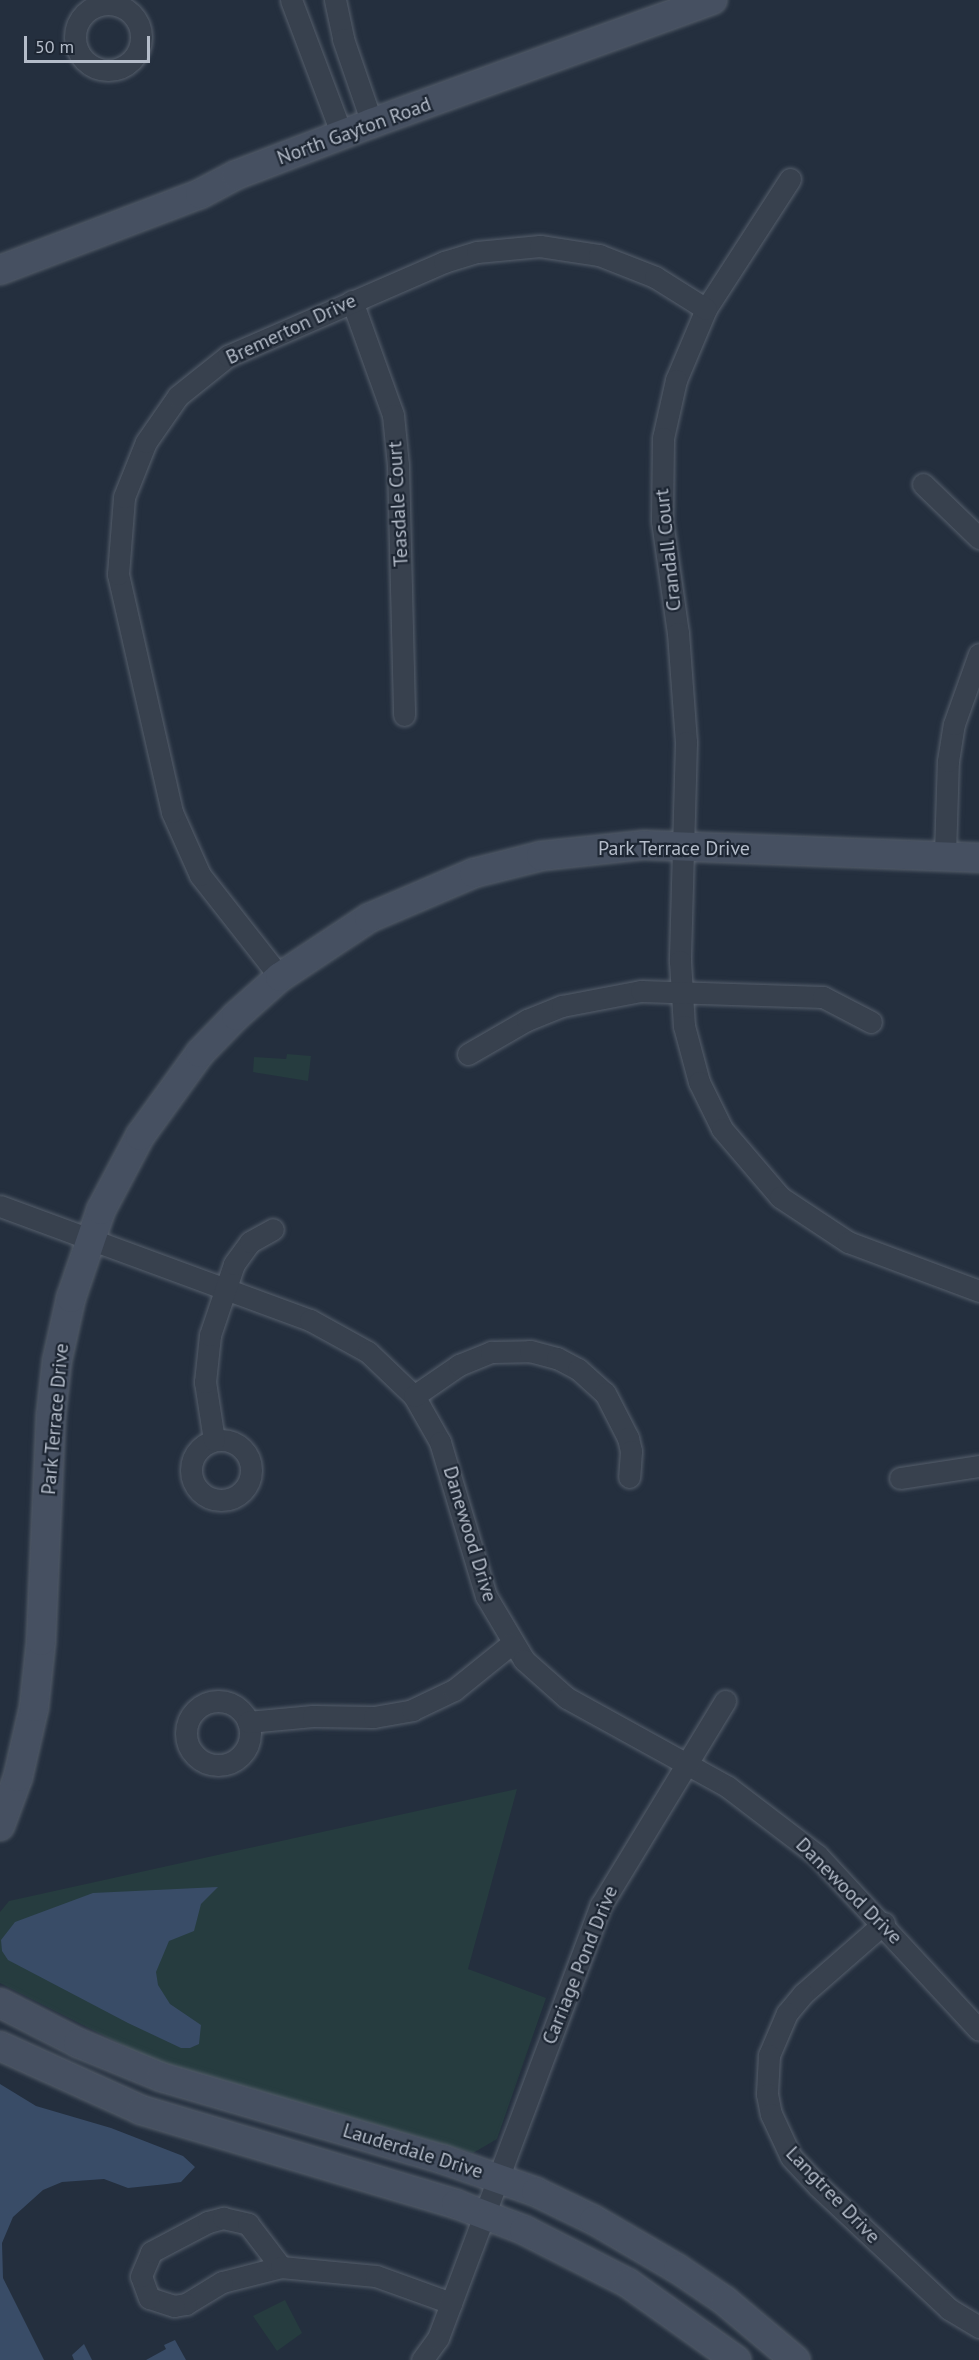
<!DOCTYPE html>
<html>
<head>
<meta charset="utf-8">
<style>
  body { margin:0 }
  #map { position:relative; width:979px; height:2360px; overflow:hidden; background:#242f3e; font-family:"PT Sans",sans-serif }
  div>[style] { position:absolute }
  .green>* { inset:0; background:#263c3f }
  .water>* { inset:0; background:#394c67 }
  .roads { filter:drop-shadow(0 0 2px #565f6c) drop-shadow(0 0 2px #565f6c) }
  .street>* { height:21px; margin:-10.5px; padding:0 10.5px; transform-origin:10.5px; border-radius:10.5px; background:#38414e }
  .street>.ring { margin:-10.5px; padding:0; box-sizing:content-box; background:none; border:21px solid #38414e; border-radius:50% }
  .secondary>* { height:28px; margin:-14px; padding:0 14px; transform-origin:14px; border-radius:14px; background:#465061 }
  span { translate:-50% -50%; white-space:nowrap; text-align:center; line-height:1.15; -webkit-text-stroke:4.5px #1d2633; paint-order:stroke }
  .street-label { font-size:20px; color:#b4bcc9 }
  .scale { position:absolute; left:24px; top:36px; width:126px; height:27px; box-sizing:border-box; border:3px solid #b4bcc9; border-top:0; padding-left:8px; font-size:18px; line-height:21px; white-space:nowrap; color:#b4bcc9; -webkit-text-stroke:4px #1d2633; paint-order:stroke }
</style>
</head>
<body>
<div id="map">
  <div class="green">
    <div style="clip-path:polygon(287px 1054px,311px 1056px,308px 1081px,253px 1072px,254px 1057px,286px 1059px)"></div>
    <div style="clip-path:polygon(517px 1789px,468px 1969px,546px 1998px,497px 2139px,473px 2153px,150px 2059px,0 1983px,0 1912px,9px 1901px)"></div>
    <div style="clip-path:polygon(285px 2300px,302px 2333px,277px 2351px,253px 2316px)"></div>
  </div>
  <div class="water">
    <div style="clip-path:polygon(218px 1887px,201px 1904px,194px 1931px,169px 1941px,156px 1972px,158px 1985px,170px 2004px,201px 2025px,199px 2044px,190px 2048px,181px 2048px,128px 2023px,8px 1960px,2px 1951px,1px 1940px,15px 1922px,93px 1893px)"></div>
    <div style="clip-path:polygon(0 2084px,36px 2106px,111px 2128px,183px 2156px,195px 2167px,181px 2182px,167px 2184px,128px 2188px,104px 2179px,62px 2182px,43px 2190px,13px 2217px,2px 2243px,3px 2278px,44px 2360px,0 2360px)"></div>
    <div style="clip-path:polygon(175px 2340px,186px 2360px,146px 2360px,166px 2349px,164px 2345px)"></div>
    <div style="clip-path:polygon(84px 2344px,92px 2360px,74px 2360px,72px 2355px)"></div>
  </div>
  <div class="roads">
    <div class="street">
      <div style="left:291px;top:0;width:144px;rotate:69.3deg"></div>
      <div style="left:335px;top:0;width:40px;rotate:78deg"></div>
      <div style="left:343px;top:39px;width:89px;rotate:71deg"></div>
      <div class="ring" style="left:75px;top:4px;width:45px;height:45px"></div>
      <div style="left:790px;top:179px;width:155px;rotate:122.9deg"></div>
      <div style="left:706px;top:309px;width:77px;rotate:112.9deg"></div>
      <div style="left:676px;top:380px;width:59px;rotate:102.6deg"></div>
      <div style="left:663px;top:438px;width:83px;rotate:90.7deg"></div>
      <div style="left:662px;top:521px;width:113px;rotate:81.9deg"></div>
      <div style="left:678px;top:633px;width:109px;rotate:85.8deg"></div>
      <div style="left:686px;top:742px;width:219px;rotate:91.6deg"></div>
      <div style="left:680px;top:961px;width:65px;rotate:86.5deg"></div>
      <div style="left:684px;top:1026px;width:58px;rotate:75deg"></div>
      <div style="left:699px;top:1082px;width:52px;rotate:63.9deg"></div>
      <div style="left:722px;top:1129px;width:89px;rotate:49.5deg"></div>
      <div style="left:780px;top:1197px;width:82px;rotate:33.5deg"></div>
      <div style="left:848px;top:1242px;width:140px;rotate:20.5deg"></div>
      <div style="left:352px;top:301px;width:121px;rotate:70.2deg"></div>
      <div style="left:393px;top:415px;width:50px;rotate:84.3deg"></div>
      <div style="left:398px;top:465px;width:250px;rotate:88.6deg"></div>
      <div style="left:923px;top:484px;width:78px;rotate:44deg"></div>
      <div style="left:945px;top:854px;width:93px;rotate:-88.2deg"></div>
      <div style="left:948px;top:761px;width:37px;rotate:-81deg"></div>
      <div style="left:954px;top:724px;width:74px;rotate:-70.3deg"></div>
      <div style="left:280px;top:977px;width:130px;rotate:-128.1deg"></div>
      <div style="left:200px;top:875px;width:69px;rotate:-114deg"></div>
      <div style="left:172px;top:812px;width:244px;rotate:-102.8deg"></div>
      <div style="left:118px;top:574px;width:77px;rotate:-85.5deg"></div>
      <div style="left:124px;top:497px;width:59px;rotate:-68.2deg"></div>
      <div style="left:146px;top:442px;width:56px;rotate:-55.2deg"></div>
      <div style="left:178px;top:396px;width:64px;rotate:-38.7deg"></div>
      <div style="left:228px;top:356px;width:236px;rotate:-23.5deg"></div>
      <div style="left:444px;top:262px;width:34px;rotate:-17deg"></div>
      <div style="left:477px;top:252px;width:63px;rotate:-5.4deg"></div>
      <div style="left:540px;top:246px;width:60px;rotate:8.7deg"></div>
      <div style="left:599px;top:255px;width:60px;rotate:21.4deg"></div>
      <div style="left:655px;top:277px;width:60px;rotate:32.1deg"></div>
      <div style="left:468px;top:1054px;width:68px;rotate:-30deg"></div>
      <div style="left:527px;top:1020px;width:38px;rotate:-22deg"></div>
      <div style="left:562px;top:1006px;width:80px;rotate:-10.8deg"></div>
      <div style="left:641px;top:991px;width:182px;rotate:1.9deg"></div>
      <div style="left:823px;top:997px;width:54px;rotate:27.5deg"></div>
      <div style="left:0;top:1206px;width:330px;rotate:20.2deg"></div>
      <div style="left:310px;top:1320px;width:66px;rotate:28.9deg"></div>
      <div style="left:368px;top:1352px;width:64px;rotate:43.7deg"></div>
      <div style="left:414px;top:1396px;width:53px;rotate:60.5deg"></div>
      <div style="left:440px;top:1442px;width:161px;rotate:73.4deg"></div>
      <div style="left:486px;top:1596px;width:74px;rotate:59.3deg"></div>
      <div style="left:524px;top:1660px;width:57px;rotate:41.5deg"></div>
      <div style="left:567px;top:1698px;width:184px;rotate:28.9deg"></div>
      <div style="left:728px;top:1787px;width:112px;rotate:37.4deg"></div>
      <div style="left:817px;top:1855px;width:238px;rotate:47.2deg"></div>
      <div style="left:414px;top:1396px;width:55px;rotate:-34.6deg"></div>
      <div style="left:459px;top:1365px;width:35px;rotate:-22deg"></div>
      <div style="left:491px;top:1352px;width:39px;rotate:-1deg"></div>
      <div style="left:530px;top:1351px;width:28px;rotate:15deg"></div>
      <div style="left:557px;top:1358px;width:24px;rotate:28deg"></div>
      <div style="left:578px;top:1369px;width:36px;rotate:42deg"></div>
      <div style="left:605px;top:1393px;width:51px;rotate:62.9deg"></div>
      <div style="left:628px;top:1438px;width:13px;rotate:77deg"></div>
      <div style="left:631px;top:1451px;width:26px;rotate:94deg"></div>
      <div class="ring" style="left:191px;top:1440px;width:39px;height:39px"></div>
      <div style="left:214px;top:1440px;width:59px;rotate:-98.8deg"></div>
      <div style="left:205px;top:1382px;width:47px;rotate:-83.9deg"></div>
      <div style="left:210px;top:1335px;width:75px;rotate:-71.3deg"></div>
      <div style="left:234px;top:1264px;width:27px;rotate:-54deg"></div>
      <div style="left:250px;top:1242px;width:26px;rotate:-29deg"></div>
      <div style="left:900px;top:1478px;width:80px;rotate:-8.6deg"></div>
      <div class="ring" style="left:186px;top:1701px;width:43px;height:43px"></div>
      <div style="left:248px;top:1722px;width:65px;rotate:-5.3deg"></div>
      <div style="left:313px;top:1716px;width:61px;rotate:0.9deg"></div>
      <div style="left:374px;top:1717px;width:39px;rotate:-10deg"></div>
      <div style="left:412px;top:1710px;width:47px;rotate:-25.5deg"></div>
      <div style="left:454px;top:1690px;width:73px;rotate:-38.9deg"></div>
      <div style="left:884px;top:1923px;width:108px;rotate:138.8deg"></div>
      <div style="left:803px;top:1994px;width:25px;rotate:130deg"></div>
      <div style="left:787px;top:2013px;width:46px;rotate:113.2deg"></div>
      <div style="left:769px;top:2055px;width:39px;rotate:93deg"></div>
      <div style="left:767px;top:2094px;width:20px;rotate:79deg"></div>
      <div style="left:771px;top:2114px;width:47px;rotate:65.1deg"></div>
      <div style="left:791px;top:2157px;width:40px;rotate:47deg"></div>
      <div style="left:818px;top:2186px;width:180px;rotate:43.2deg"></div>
      <div style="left:949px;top:2309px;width:35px;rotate:31deg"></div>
      <div style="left:281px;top:2267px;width:61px;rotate:165.7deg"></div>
      <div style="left:222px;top:2282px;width:42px;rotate:148.6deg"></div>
      <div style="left:186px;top:2304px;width:12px;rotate:171deg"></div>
      <div style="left:174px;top:2306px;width:26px;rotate:-162deg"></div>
      <div style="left:149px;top:2298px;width:23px;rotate:-110deg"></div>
      <div style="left:141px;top:2276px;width:26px;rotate:-67deg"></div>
      <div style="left:151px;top:2252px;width:64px;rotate:-27.8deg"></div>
      <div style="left:208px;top:2222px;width:16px;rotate:-15deg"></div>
      <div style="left:223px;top:2218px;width:26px;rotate:13deg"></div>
      <div style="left:248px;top:2224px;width:54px;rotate:52.5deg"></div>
      <div style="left:281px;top:2267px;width:95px;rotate:5.4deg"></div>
      <div style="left:376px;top:2276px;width:80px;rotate:19.8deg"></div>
      <div style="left:422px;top:2360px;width:27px;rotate:-54deg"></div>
      <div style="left:438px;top:2338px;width:463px;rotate:-69.4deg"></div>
      <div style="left:601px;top:1905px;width:239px;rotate:-58.7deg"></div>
    </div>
    <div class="secondary">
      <div style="left:0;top:270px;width:214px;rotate:-20.8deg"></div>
      <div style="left:200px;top:194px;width:41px;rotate:-27.8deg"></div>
      <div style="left:236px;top:175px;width:146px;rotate:-20.9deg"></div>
      <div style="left:372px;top:123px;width:362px;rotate:-19.9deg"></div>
      <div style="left:0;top:1826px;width:52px;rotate:-69.8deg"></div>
      <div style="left:18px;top:1777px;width:72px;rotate:-77.1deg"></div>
      <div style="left:34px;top:1707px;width:66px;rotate:-83.9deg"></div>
      <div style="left:41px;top:1641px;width:226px;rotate:-87.5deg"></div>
      <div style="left:51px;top:1415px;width:54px;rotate:-83.7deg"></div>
      <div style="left:57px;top:1361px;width:65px;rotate:-77.5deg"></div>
      <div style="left:71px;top:1298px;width:93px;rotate:-71.2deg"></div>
      <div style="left:101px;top:1210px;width:84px;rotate:-62.2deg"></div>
      <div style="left:140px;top:1136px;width:102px;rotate:-54.1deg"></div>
      <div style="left:200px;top:1053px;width:52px;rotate:-45.8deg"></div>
      <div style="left:236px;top:1016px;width:59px;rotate:-41.6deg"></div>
      <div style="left:280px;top:977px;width:107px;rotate:-33.5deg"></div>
      <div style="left:369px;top:918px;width:114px;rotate:-23.2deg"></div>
      <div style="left:474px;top:873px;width:69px;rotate:-14.2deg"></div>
      <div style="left:541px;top:856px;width:104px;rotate:-6.1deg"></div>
      <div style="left:644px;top:845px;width:335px;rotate:2.2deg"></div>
      <div style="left:0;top:2003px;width:88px;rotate:27.1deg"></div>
      <div style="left:78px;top:2043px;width:90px;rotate:22.3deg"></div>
      <div style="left:161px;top:2077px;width:293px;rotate:16.3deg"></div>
      <div style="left:442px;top:2159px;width:100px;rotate:19.3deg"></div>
      <div style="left:536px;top:2192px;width:64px;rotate:25.8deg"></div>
      <div style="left:594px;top:2220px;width:97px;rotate:30.3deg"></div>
      <div style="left:678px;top:2269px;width:57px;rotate:34.2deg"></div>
      <div style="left:725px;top:2301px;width:92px;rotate:40.1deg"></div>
      <div style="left:0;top:2046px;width:155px;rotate:24.4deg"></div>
      <div style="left:141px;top:2110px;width:329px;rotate:16.6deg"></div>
      <div style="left:456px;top:2204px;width:73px;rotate:20.9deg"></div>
      <div style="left:524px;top:2230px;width:117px;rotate:27deg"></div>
      <div style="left:628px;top:2283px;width:133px;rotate:35.5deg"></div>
    </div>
  </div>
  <div class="street-label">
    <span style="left:354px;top:131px;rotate:-20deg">North Gayton Road</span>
    <span style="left:291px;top:329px;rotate:-25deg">Bremerton Drive</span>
    <span style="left:398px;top:504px;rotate:-93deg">Teasdale Court</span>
    <span style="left:668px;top:550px;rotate:-96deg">Crandall Court</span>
    <span style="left:674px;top:848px">Park Terrace Drive</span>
    <span style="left:55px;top:1419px;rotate:-85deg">Park Terrace Drive</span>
    <span style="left:470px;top:1534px;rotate:73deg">Danewood Drive</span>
    <span style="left:849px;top:1891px;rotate:45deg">Danewood Drive</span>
    <span style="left:580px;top:1965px;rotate:-68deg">Carriage Pond Drive</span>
    <span style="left:413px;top:2151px;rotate:17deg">Lauderdale Drive</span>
    <span style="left:833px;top:2195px;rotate:46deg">Langtree Drive</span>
  </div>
  <div class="scale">50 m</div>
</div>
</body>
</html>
